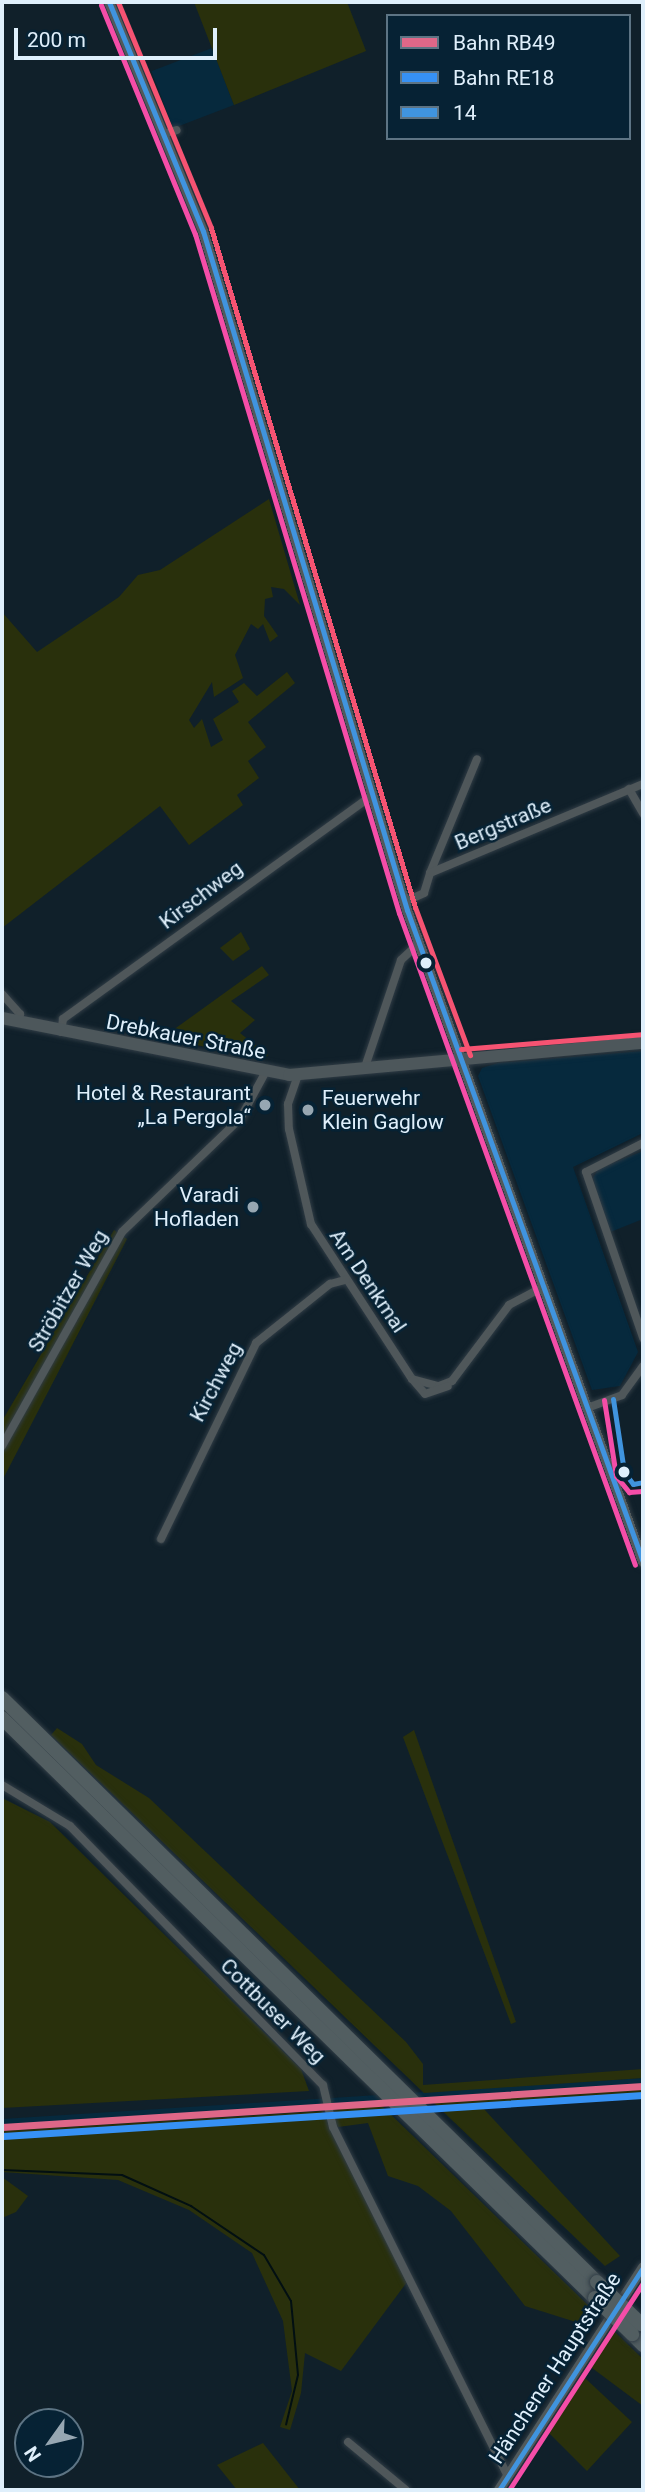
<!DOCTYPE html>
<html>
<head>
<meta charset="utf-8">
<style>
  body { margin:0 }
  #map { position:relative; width:645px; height:2492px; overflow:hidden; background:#10202a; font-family:Roboto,sans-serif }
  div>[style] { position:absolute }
  .built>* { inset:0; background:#06293d; transform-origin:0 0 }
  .green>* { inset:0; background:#29300c }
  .stream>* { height:2px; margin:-1px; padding:0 1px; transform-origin:1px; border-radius:1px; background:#020f12 }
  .roads { filter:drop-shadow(0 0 2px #303c45) drop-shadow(0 0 2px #303c45) }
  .street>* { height:8px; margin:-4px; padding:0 4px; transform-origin:4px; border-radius:4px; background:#4f575a }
  .secondary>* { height:10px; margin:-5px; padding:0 5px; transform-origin:5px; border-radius:5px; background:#515a5c }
  .primary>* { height:12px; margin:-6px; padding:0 6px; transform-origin:6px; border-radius:6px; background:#4d575b }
  .highway>* { height:14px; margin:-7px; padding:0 7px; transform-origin:7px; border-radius:7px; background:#525e61 }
  .bridges { filter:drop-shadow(0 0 2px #303c45) drop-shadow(0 0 2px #303c45) }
  .highway-bridge>* { height:14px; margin:-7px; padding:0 7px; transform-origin:7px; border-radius:7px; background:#525e61 }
  .bus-1>* { height:5px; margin:-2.5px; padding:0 2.5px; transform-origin:2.5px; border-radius:2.5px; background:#4094de }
  .bus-2>* { height:5px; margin:-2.5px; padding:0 2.5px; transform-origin:2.5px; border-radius:2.5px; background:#f54da8 }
  .bus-3>* { height:5px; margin:-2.5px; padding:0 2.5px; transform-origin:2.5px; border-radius:2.5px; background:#f65372 }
  .rail-1>* { height:7px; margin:-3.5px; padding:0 3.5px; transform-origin:3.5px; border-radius:3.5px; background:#de6788 }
  .rail-2>* { height:7px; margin:-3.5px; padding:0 3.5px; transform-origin:3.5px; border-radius:3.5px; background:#3691f4 }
  .dots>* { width:19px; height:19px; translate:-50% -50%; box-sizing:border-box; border:4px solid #062234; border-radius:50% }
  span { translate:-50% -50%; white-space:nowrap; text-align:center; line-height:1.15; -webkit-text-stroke:5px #062234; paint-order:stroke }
  .street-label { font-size:21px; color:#dfeffb }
  .poi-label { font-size:21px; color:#dfeffb }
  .right { translate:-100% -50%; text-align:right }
  .left { translate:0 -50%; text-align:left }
  .frame { position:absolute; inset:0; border:4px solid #dfeffb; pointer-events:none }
  .legend { position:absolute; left:386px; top:14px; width:245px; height:126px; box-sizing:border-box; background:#062234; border:2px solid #5d7484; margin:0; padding:9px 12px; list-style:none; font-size:21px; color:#dfeffb }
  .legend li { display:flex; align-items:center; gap:14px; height:35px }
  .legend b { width:35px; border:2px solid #5d7484 }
  .north { position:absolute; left:14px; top:2408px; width:70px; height:70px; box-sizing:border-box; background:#062234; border:2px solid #5d7484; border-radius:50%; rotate:236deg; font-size:19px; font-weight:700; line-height:28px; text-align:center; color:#dfeffb }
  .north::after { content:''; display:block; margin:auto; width:24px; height:32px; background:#97a7b2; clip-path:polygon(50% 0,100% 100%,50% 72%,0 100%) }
  .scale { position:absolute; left:14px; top:28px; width:203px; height:32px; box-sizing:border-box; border:4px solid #dfeffb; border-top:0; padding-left:9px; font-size:21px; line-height:24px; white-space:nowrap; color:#dfeffb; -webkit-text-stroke:5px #062234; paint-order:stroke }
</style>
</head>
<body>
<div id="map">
  <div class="built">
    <div style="left:212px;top:48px;width:61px;height:65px;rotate:69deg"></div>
    <div style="clip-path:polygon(643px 1051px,643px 1133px,573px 1167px,638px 1352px,620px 1386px,592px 1390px,478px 1076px,482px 1068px,498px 1063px)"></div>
    <div style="clip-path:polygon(643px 1151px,643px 1219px,608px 1233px,593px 1178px,598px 1169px)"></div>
    <div style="clip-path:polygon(643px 2078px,643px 2087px,2px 2131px,2px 2119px)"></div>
  </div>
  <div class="green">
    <div style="clip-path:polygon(194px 2px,347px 2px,366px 51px,234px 105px)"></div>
    <div style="clip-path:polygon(269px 499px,300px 605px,284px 589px,271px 587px,273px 597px,265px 599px,264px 616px,278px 636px,270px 642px,263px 624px,258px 629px,251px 624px,235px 655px,243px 678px,214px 697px,212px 682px,189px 720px,194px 728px,202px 719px,211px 747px,223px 740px,213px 719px,239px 702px,232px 691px,244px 683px,257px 696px,287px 672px,295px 683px,248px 722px,266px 747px,248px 761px,259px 778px,237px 795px,243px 805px,189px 845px,160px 806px,2px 928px,2px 612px,37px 652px,119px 597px,138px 575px,160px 570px)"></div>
    <div style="clip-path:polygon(241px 932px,250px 949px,233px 961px,220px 948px)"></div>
    <div style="clip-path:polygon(262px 966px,269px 975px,231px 1001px,255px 1020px,240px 1033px,268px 1055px,265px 1059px,162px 1038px)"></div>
    <div style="clip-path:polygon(114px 1230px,127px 1239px,2px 1481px,2px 1421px)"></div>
    <div style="clip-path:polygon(57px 1728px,82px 1744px,96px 1765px,149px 1798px,406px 2042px,423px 2064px,423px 2085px,643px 2069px,643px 2078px,424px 2093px,51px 1735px)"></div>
    <div style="clip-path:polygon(414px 1730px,516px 2022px,511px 2024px,403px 1737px)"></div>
    <div style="clip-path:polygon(2px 1798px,50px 1822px,301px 2069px,309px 2091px,2px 2108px)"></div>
    <div style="clip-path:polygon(643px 2087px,643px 2097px,483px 2108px,620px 2256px,605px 2266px,432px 2101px)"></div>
    <div style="clip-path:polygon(381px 2105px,588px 2305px,579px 2323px,525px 2306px,451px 2211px,418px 2186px,388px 2176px,368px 2123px,338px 2127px,333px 2119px,332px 2110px)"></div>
    <div style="clip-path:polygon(323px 2111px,407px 2282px,341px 2371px,305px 2353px,301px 2393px,290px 2430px,280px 2427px,292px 2391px,283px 2321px,252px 2253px,189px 2210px,118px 2180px,2px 2172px,2px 2131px)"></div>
    <div style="clip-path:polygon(2px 2177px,28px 2196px,16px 2212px,2px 2218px)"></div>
    <div style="clip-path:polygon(614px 2331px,643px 2359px,643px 2406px,588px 2365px)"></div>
    <div style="clip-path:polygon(585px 2378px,632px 2422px,587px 2471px,548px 2432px)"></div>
    <div style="clip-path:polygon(263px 2443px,300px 2490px,237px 2490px,217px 2465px)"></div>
  </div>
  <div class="stream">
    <div style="left:643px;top:1504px;width:6px;rotate:90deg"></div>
    <div style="left:2px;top:2170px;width:120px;rotate:2.4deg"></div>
    <div style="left:122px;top:2175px;width:76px;rotate:24.2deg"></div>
    <div style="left:191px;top:2206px;width:88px;rotate:33.9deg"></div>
    <div style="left:264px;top:2255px;width:53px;rotate:59.6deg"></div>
    <div style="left:291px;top:2301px;width:74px;rotate:84.6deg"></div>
    <div style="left:298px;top:2375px;width:51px;rotate:103.5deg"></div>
  </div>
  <div class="roads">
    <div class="street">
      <div style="left:167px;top:133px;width:10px;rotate:-17deg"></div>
      <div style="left:629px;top:789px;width:28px;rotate:60deg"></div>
      <div style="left:430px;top:873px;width:123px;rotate:-67.6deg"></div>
      <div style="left:404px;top:902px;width:22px;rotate:-24deg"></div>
      <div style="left:424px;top:893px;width:21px;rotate:-73deg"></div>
      <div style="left:430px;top:873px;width:231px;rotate:-22.7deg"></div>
      <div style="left:2px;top:994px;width:27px;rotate:48deg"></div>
      <div style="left:20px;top:1014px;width:8px;rotate:97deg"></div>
      <div style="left:61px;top:1032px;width:13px;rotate:-81deg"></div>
      <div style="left:63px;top:1019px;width:382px;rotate:-35.9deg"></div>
      <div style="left:364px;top:1070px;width:116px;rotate:-71.4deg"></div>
      <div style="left:401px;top:960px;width:25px;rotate:-43deg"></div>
      <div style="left:298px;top:1075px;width:31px;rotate:109deg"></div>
      <div style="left:288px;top:1104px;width:25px;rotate:88deg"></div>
      <div style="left:289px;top:1129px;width:98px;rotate:77deg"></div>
      <div style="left:311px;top:1224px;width:185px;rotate:56.9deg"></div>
      <div style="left:412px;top:1379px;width:28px;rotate:15deg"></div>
      <div style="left:439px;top:1386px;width:14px;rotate:-21deg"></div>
      <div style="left:452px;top:1381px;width:95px;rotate:-53.1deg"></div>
      <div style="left:509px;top:1305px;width:38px;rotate:-28deg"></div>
      <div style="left:643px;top:1143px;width:64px;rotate:153deg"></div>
      <div style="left:586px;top:1172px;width:176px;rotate:71deg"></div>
      <div style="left:413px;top:1380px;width:18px;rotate:49deg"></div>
      <div style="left:425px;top:1394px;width:24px;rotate:-19deg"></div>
      <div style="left:587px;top:1408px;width:37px;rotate:-20deg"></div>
      <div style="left:622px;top:1395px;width:36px;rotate:-54deg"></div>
      <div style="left:2px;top:1446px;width:245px;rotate:-60.7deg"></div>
      <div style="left:122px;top:1232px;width:163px;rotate:-43.8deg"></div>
      <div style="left:240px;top:1119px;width:52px;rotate:-61.5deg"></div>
      <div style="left:161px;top:1539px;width:218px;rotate:-64.1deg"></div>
      <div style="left:256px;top:1343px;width:95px;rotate:-38.6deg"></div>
      <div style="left:330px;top:1284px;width:16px;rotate:-15deg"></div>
      <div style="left:2px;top:1785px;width:79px;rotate:31.1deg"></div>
      <div style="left:70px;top:1826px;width:362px;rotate:45.7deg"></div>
      <div style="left:323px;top:2085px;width:43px;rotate:76.6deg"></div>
      <div style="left:333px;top:2127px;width:391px;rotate:63.4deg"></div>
      <div style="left:348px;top:2442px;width:75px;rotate:39.6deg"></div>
    </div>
    <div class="secondary">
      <div style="left:109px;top:2px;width:248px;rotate:67.7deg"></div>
      <div style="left:203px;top:231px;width:709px;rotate:73.28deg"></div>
      <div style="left:407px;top:910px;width:693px;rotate:70.1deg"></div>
      <div style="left:499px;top:2490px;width:265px;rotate:-57.1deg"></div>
    </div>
    <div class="primary">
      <div style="left:2px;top:1018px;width:293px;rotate:11.2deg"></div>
      <div style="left:289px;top:1075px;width:355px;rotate:-5.2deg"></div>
    </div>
    <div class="highway">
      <div style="left:2px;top:1698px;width:834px;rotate:44.47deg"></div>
      <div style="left:2px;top:1718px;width:829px;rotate:44.37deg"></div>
      <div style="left:632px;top:2334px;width:16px;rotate:45deg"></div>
    </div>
  </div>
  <div class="bridges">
    <div class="highway-bridge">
      <div style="left:597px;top:2282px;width:61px;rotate:43.7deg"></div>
      <div style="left:595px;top:2298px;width:52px;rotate:44.2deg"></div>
    </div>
  </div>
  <div class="bus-1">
    <div style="left:109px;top:2px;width:248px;rotate:67.7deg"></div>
    <div style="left:203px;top:231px;width:709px;rotate:73.28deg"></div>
    <div style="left:407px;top:910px;width:693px;rotate:70.1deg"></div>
    <div style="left:613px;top:1399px;width:74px;rotate:81.4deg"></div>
    <div style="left:624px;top:1472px;width:15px;rotate:53deg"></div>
    <div style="left:633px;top:1484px;width:10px;rotate:-11deg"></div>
    <div style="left:499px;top:2490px;width:265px;rotate:-57.1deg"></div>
  </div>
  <div class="bus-2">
    <div style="left:101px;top:5px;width:248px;rotate:67.7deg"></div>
    <div style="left:195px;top:234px;width:709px;rotate:73.28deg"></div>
    <div style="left:399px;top:913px;width:693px;rotate:70.1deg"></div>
    <div style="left:604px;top:1400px;width:77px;rotate:81deg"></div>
    <div style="left:616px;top:1476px;width:21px;rotate:51deg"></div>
    <div style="left:629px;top:1492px;width:14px;rotate:-4deg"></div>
    <div style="left:509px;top:2490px;width:247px;rotate:-57.1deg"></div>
  </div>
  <div class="bus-3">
    <div style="left:118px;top:2px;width:244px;rotate:67.6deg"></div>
    <div style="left:211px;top:228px;width:709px;rotate:73.28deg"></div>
    <div style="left:415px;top:907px;width:158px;rotate:69.6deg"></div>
    <div style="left:461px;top:1049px;width:182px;rotate:-4.7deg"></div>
  </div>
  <div class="rail-1">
    <div style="left:2px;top:2127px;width:642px;rotate:-3.66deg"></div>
  </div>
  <div class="rail-2">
    <div style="left:3px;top:2136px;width:641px;rotate:-3.67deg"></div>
  </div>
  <div class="dots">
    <div style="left:426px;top:963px;background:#dfeffb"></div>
    <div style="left:265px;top:1105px;background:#97a7b2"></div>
    <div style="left:308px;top:1110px;background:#97a7b2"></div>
    <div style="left:253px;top:1207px;background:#97a7b2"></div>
    <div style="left:624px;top:1472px;background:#dfeffb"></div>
  </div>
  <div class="street-label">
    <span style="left:503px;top:824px;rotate:-23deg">Bergstraße</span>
    <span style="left:201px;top:895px;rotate:-37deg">Kirschweg</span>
    <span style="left:186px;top:1037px;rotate:11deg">Drebkauer Straße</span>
    <span style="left:368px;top:1281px;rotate:56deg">Am Denkmal</span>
    <span style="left:68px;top:1291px;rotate:-60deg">Ströbitzer Weg</span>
    <span style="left:216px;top:1382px;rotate:-62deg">Kirchweg</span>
    <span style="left:273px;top:2011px;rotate:45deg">Cottbuser Weg</span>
    <span style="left:555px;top:2368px;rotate:-57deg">Hänchener Hauptstraße</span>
  </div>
  <div class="poi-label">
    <span class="right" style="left:251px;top:1105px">Hotel &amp; Restaurant<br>„La Pergola“</span>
    <span class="left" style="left:322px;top:1110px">Feuerwehr<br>Klein Gaglow</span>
    <span class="right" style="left:239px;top:1207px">Varadi<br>Hofladen</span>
  </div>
  <div class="frame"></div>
  <ul class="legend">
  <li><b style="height:9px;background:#de6788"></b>Bahn RB49</li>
  <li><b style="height:9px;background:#3691f4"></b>Bahn RE18</li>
  <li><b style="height:9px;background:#4094de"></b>14</li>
  </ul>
  <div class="north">N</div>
  <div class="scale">200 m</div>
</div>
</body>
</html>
